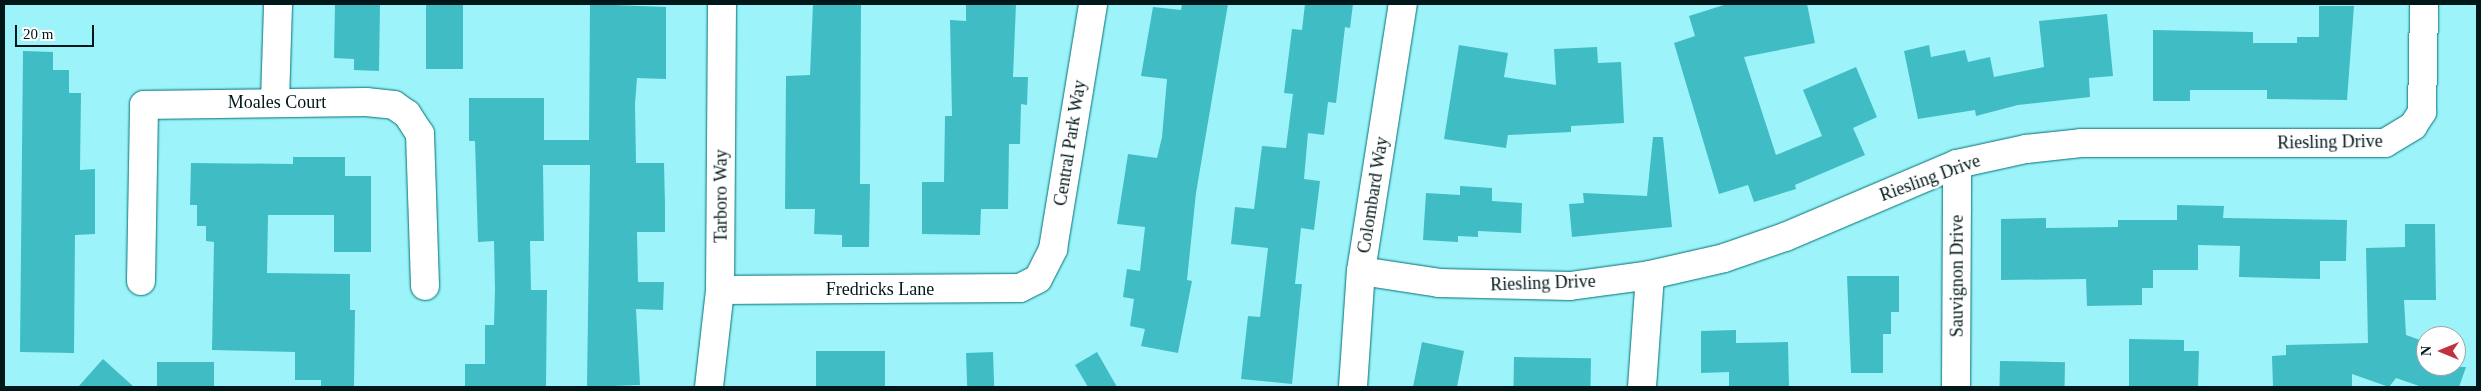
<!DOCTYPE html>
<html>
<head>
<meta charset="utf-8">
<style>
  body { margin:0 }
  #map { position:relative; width:2481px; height:391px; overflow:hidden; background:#9cf4fa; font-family:"Times New Roman",serif }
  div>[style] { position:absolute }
  .building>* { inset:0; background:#40bcc4; transform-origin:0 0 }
  .roads { filter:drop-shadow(0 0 1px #007177) drop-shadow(0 0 1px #007177) }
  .minor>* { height:28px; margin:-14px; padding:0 14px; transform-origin:14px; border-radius:14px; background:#fff }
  span { translate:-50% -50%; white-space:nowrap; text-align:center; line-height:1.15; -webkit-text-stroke:5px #fff; paint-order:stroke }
  .street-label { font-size:18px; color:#00181a }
  .frame { position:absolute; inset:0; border:5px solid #00181a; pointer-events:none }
  .north { position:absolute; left:2416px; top:326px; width:50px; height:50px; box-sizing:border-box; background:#fff; border:1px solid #99a3a3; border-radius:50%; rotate:270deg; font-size:14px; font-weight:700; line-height:20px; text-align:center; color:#00181a }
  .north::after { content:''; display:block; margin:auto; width:18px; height:22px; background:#c2323e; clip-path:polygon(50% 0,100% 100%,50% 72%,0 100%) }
  .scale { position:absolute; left:15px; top:25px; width:79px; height:22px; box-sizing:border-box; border:2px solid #00181a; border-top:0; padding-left:6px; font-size:15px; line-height:18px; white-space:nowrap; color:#00181a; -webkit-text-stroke:4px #fff; paint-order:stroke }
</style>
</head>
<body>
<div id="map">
  <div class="building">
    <div style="clip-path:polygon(335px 4px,380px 4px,379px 71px,354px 70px,354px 59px,334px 58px)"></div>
    <div style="left:426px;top:4px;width:37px;height:65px"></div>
    <div style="clip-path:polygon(590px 4px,666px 7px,666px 79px,637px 78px,635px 104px,636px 163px,664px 163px,665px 204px,665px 232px,637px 232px,638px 282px,664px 282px,663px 310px,636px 309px,640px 385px,587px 387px,590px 165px,543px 165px,544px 241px,530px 241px,531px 290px,547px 290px,546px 386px,465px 387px,465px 364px,485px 364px,485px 325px,494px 325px,495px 289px,494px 241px,478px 242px,475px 141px,469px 141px,469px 98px,544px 98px,544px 140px,589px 140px)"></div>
    <div style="clip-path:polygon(813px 4px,861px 4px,860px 184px,870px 184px,869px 247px,842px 247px,842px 235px,814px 234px,815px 209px,785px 209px,786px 76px,810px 75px)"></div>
    <div style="clip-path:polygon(966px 4px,1016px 4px,1013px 77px,1028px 77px,1027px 105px,1021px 104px,1020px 144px,1009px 144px,1008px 209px,981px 209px,980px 235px,922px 234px,922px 182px,944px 182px,945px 116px,952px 116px,950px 20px,966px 21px)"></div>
    <div style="clip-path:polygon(1182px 4px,1228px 4px,1196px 193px,1187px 280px,1192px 281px,1178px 353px,1141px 346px,1145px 329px,1130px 326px,1134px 299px,1123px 297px,1127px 269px,1140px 271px,1145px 227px,1117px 224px,1128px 154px,1157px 158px,1162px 137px,1167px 79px,1141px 76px,1153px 7px,1181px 10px)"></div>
    <div style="clip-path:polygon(1305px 4px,1353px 4px,1350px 28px,1345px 27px,1336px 103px,1328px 102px,1324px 135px,1308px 133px,1304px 179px,1320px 181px,1314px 230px,1301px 228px,1295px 284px,1302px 284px,1292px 384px,1241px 379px,1248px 316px,1260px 317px,1268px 248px,1231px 244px,1235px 207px,1254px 209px,1262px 146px,1286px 148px,1293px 94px,1284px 93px,1292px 29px,1302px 30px)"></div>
    <div style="clip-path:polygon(1727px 4px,1807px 4px,1815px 43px,1744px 57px,1776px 155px,1822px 136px,1803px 90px,1856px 67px,1877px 117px,1853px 128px,1865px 155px,1795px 185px,1796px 189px,1754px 202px,1748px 185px,1719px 194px,1674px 43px,1695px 36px,1689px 16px)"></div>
    <div style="clip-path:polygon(2319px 6px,2354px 6px,2347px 100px,2267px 99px,2267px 90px,2190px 90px,2190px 101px,2153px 101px,2153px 30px,2253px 32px,2253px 43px,2297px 43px,2297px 37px,2319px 37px)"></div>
    <div style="clip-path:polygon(2107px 14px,2113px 76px,2089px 78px,2090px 97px,2018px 105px,1976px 116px,1975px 110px,1918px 119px,1904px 51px,1929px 45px,1931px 57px,1965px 50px,1968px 62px,1990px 57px,1994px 77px,2044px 67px,2039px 21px)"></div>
    <div style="clip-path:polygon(1459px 45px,1508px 53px,1504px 77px,1556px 85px,1554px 49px,1597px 47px,1598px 63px,1621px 62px,1624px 123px,1571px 126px,1571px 132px,1508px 135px,1506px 148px,1444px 139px)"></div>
    <div style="clip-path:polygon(23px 51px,53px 52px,53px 70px,69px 70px,69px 93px,81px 93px,80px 170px,95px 169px,95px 234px,75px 235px,74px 353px,20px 352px)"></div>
    <div style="clip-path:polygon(1653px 137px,1663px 137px,1672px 227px,1572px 237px,1569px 204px,1584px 203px,1583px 193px,1647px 196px)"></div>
    <div style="clip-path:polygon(293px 157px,345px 157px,345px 176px,371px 176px,371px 252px,334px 252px,334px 215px,268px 215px,267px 273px,350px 274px,350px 310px,355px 310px,354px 387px,321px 387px,321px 380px,295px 380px,295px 352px,212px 350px,214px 242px,206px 241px,206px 226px,197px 226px,197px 205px,190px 205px,191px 163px,293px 164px)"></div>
    <div style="clip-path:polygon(1460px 186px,1492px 188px,1492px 201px,1522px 203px,1521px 233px,1478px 231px,1478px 237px,1458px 236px,1458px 242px,1423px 240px,1426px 193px,1460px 195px)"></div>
    <div style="clip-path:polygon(2177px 205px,2224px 206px,2223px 218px,2347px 220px,2346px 261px,2320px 261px,2320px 279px,2239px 277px,2240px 246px,2198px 245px,2198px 270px,2153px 270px,2153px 288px,2142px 288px,2142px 305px,2087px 306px,2086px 279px,2001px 280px,2001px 219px,2046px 218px,2046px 228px,2118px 227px,2118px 220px,2177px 220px)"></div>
    <div style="clip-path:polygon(2405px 224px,2435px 224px,2436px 300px,2404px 300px,2406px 335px,2426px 342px,2426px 366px,2466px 367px,2459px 387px,2422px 387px,2396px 378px,2389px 387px,2352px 374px,2352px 387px,2273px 387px,2272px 356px,2286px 355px,2286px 345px,2368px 343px,2366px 248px,2405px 247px)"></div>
    <div style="clip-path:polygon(1847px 276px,1899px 276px,1899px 312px,1891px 312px,1891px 334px,1883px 334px,1883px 373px,1851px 373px)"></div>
    <div style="clip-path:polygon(1736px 330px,1736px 343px,1788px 342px,1789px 387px,1729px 387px,1729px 372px,1701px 373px,1701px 331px)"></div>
    <div style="clip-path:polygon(2129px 339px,2184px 340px,2184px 351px,2199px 351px,2198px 387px,2129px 387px)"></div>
    <div style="clip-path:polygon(1422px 342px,1464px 351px,1457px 387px,1413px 387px)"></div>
    <div style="left:885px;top:351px;width:36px;height:69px;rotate:90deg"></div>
    <div style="left:993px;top:352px;width:35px;height:27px;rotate:88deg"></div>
    <div style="clip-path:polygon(1097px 352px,1117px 387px,1088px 387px,1075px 365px)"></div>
    <div style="left:1514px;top:357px;width:77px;height:30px;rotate:1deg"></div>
    <div style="clip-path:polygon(103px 359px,134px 387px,78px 387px)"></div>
    <div style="left:2000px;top:361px;width:65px;height:26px;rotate:1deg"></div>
    <div style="left:214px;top:362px;width:25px;height:57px;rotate:90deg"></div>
  </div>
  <div class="roads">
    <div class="minor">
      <div style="left:275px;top:101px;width:97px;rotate:-88.2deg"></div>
      <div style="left:1361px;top:271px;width:79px;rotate:8.7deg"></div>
      <div style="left:1439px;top:283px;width:131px;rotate:1.3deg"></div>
      <div style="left:1570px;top:286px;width:81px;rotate:-7.8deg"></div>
      <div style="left:1650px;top:275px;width:76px;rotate:-12.9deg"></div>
      <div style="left:1724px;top:258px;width:65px;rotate:-19deg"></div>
      <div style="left:1785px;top:237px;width:187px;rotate:-23deg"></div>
      <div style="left:1957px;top:164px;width:71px;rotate:-12.3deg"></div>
      <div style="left:2026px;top:149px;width:55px;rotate:-6.2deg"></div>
      <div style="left:2081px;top:143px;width:304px"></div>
      <div style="left:2385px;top:143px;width:33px;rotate:-31deg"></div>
      <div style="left:2413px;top:126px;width:17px;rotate:-57deg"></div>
      <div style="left:2422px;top:112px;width:108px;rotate:-88.9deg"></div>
      <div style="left:141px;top:281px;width:176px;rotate:-89deg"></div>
      <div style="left:144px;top:105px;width:222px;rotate:-0.8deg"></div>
      <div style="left:366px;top:102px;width:28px;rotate:6deg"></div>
      <div style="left:394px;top:105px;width:16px;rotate:35deg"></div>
      <div style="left:407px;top:114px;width:24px;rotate:57deg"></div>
      <div style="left:420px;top:134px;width:152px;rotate:88.1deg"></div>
      <div style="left:720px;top:290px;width:300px;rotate:-0.4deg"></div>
      <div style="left:1020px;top:288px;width:20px;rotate:-27deg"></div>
      <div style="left:1038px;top:279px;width:34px;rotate:-63deg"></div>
      <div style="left:1053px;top:249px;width:248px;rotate:-80.7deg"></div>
      <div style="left:709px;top:387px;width:98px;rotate:-83.5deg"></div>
      <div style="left:720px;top:290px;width:286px;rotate:-89.6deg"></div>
      <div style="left:1353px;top:387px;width:116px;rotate:-86.1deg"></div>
      <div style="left:1361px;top:271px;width:270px;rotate:-81.1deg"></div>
      <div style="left:1642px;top:387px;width:112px;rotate:-85.9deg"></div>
      <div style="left:1956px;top:387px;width:223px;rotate:-89.7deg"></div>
    </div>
  </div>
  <div class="street-label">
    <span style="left:277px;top:102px">Moales Court</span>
    <span style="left:2330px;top:142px;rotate:-1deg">Riesling Drive</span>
    <span style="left:1070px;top:143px;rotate:-81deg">Central Park Way</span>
    <span style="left:1930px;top:178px;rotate:-20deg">Riesling Drive</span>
    <span style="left:1373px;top:195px;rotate:-81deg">Colombard Way</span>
    <span style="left:721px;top:196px;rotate:-90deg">Tarboro Way</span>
    <span style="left:1957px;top:276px;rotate:-90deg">Sauvignon Drive</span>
    <span style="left:1543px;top:283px;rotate:-2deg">Riesling Drive</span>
    <span style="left:880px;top:289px">Fredricks Lane</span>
  </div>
  <div class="frame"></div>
  <div class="north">N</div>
  <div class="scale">20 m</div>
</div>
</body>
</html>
